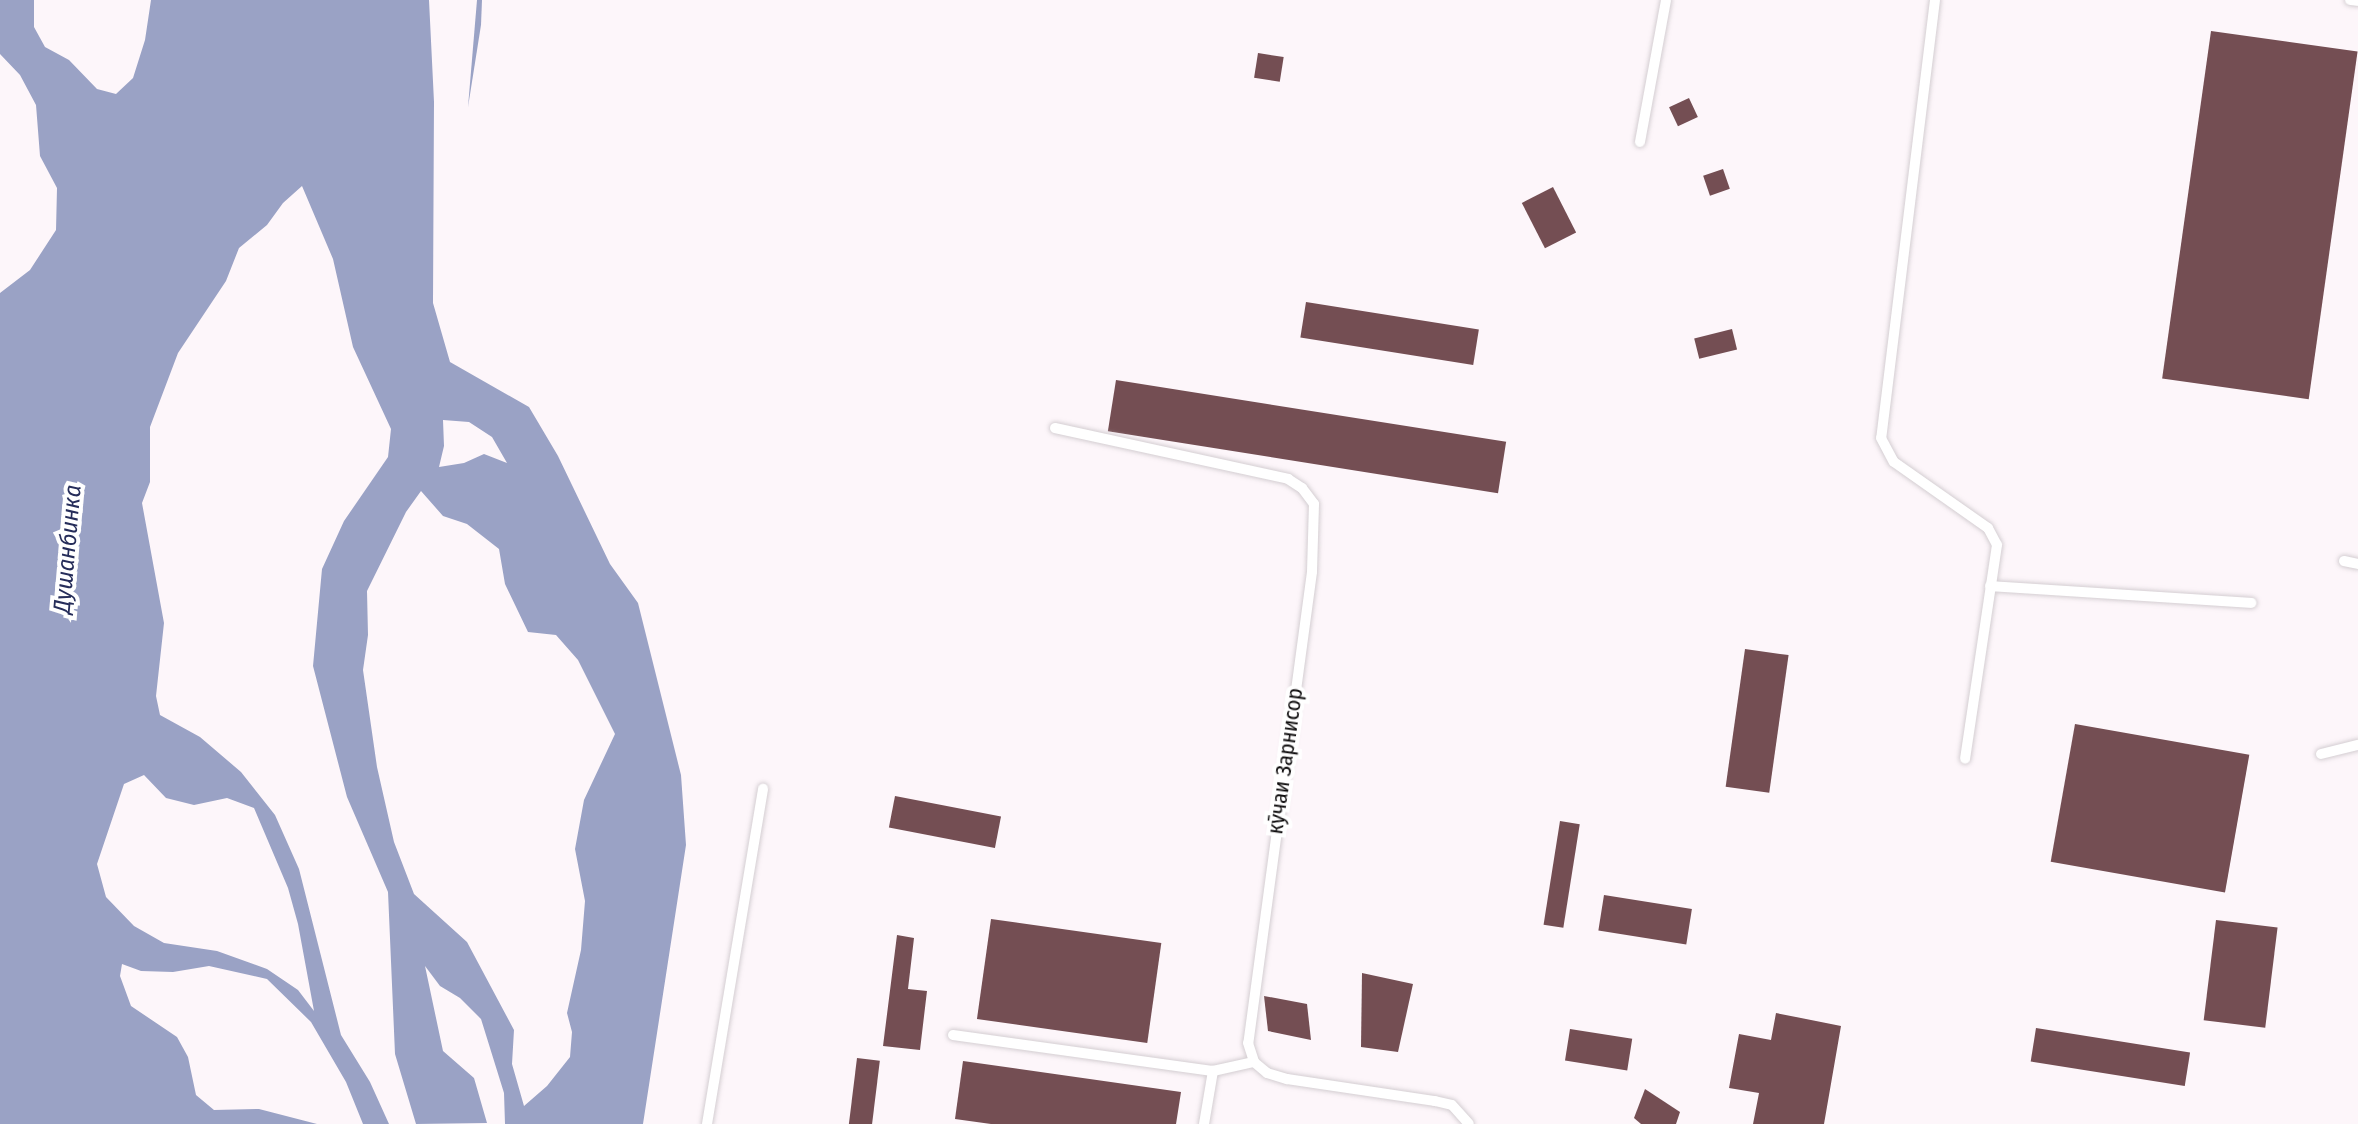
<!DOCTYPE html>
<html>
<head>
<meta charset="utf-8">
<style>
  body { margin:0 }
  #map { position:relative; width:2358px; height:1124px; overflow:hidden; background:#fdf6fa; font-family:"Fira Sans Condensed",sans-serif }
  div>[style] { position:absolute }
  .water>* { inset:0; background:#9aa2c5 }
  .building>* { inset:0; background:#744e53; transform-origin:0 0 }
  .roads { filter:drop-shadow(0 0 2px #d4ced2) drop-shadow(0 0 2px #d4ced2) }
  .service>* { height:10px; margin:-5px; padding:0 5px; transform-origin:5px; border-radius:5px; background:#fff }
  span { translate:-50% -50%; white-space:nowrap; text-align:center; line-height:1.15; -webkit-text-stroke:8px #fff; paint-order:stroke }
  .street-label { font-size:22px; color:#0e0c0d }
  .water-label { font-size:24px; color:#262d5a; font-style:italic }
</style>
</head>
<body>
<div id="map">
  <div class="water">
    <div style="clip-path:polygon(evenodd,0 0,34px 0,34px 27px,45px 47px,69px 60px,97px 89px,116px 94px,133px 78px,145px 40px,151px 0,429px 0,434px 102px,433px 303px,450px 362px,529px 407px,558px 456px,610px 564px,638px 603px,681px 775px,686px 845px,643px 1124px,505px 1124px,504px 1093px,481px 1019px,460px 998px,440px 986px,425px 966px,443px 1051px,474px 1078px,487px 1123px,416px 1124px,395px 1054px,388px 892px,347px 797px,313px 666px,322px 569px,344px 521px,388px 457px,391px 429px,353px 347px,333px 259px,302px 186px,283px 203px,267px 225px,239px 248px,226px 281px,178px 353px,150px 427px,150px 482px,142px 503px,164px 623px,156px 696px,160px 715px,200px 737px,241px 772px,275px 815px,299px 869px,341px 1035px,370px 1082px,389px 1124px,363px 1124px,346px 1082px,311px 1022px,267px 979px,209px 966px,173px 972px,141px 971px,122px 964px,120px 976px,131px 1006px,177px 1037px,188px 1057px,196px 1095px,214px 1110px,259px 1109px,317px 1124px,0 1124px,0 293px,30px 270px,56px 230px,57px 188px,40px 156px,36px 105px,20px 75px,0 54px,0 0,443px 420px,469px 422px,492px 437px,507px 463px,484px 454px,464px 463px,439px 467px,444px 446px,443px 420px,0 0,421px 491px,443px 516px,467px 524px,499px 549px,505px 584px,528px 632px,556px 635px,578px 660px,615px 734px,584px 800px,575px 849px,585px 901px,581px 950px,567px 1013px,572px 1032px,570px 1057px,547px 1086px,524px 1106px,512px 1064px,514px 1030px,467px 942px,414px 894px,394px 842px,377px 767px,363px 670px,368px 635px,367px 591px,406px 512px,421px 491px,0 0,144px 775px,166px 798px,194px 805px,227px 798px,254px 808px,288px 888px,298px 924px,314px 1011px,298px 990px,267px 969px,217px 951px,164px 943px,134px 926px,106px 897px,97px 864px,124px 784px,144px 775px)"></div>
    <div style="clip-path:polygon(477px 0,482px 0,481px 25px,468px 107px)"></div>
  </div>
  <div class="building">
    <div style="left:2211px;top:31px;width:148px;height:351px;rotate:8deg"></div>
    <div style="left:1258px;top:53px;width:26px;height:25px;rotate:9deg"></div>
    <div style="left:1689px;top:98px;width:21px;height:22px;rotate:65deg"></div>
    <div style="left:1723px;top:169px;width:21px;height:21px;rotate:71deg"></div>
    <div style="left:1553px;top:187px;width:51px;height:35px;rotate:63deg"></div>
    <div style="left:1306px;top:302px;width:175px;height:36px;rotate:9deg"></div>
    <div style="left:1732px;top:329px;width:21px;height:39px;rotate:76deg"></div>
    <div style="left:1116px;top:380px;width:395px;height:52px;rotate:9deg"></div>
    <div style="left:1745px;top:649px;width:44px;height:139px;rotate:8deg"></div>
    <div style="left:2075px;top:724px;width:177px;height:140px;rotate:10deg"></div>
    <div style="left:895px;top:796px;width:108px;height:32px;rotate:11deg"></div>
    <div style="left:1560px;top:821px;width:20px;height:105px;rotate:9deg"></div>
    <div style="left:1604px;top:895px;width:89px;height:36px;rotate:9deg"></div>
    <div style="left:991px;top:919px;width:172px;height:101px;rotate:8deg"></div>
    <div style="left:2216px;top:920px;width:62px;height:101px;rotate:7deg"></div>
    <div style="clip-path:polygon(897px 935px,914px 938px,908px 989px,927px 991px,920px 1050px,883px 1046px)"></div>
    <div style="clip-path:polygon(1362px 973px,1413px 984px,1398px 1052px,1361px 1047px)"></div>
    <div style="clip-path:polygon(1264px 996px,1307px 1004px,1311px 1040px,1268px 1031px)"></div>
    <div style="clip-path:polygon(1776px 1013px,1841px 1026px,1824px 1124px,1753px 1124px,1759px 1093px,1729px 1088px,1739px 1034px,1771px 1040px)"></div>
    <div style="left:2036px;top:1028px;width:156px;height:34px;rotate:9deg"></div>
    <div style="left:1570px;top:1029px;width:63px;height:32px;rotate:9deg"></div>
    <div style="left:857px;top:1058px;width:23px;height:67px;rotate:7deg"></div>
    <div style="clip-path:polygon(963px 1061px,1181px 1092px,1176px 1124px,991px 1124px,955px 1119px)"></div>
    <div style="clip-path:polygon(1645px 1089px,1680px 1112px,1676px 1124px,1641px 1124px,1634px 1118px)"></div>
  </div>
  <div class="roads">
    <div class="service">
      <div style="left:1935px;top:0;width:441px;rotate:97deg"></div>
      <div style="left:1881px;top:438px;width:27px;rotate:62deg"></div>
      <div style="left:1894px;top:462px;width:115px;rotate:35.1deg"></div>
      <div style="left:1988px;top:528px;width:19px;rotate:62deg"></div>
      <div style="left:1997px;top:545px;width:216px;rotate:98.5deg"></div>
      <div style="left:2350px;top:0;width:8px;rotate:7deg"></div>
      <div style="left:1640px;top:142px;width:144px;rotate:-79.6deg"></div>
      <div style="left:1055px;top:428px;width:239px;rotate:12.3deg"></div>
      <div style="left:1288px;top:479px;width:17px;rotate:33deg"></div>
      <div style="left:1302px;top:488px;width:20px;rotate:53deg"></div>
      <div style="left:1314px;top:504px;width:68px;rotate:91.7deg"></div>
      <div style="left:1312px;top:572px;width:475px;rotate:97.7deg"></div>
      <div style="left:1248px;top:1043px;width:20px;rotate:72deg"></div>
      <div style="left:1254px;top:1062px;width:17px;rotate:40deg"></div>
      <div style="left:1267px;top:1073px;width:21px;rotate:17deg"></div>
      <div style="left:1287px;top:1079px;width:150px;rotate:8.5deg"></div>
      <div style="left:1435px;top:1101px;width:17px;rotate:13deg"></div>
      <div style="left:1452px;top:1105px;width:25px;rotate:48deg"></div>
      <div style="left:2344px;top:561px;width:14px;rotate:12deg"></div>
      <div style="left:1990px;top:586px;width:262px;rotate:3.7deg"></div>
      <div style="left:2321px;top:754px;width:38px;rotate:-14deg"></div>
      <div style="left:953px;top:1035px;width:262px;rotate:7.9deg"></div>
      <div style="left:1213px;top:1071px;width:42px;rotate:-12.4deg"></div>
      <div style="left:707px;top:1124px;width:340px;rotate:-80.5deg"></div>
      <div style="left:1204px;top:1124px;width:54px;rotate:-80.4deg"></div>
    </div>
  </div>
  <div class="street-label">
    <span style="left:1285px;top:761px;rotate:-82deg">кӯчаи Зарнисор</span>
  </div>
  <div class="water-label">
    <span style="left:68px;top:549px;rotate:-85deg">Душанбинка</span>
  </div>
</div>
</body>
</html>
